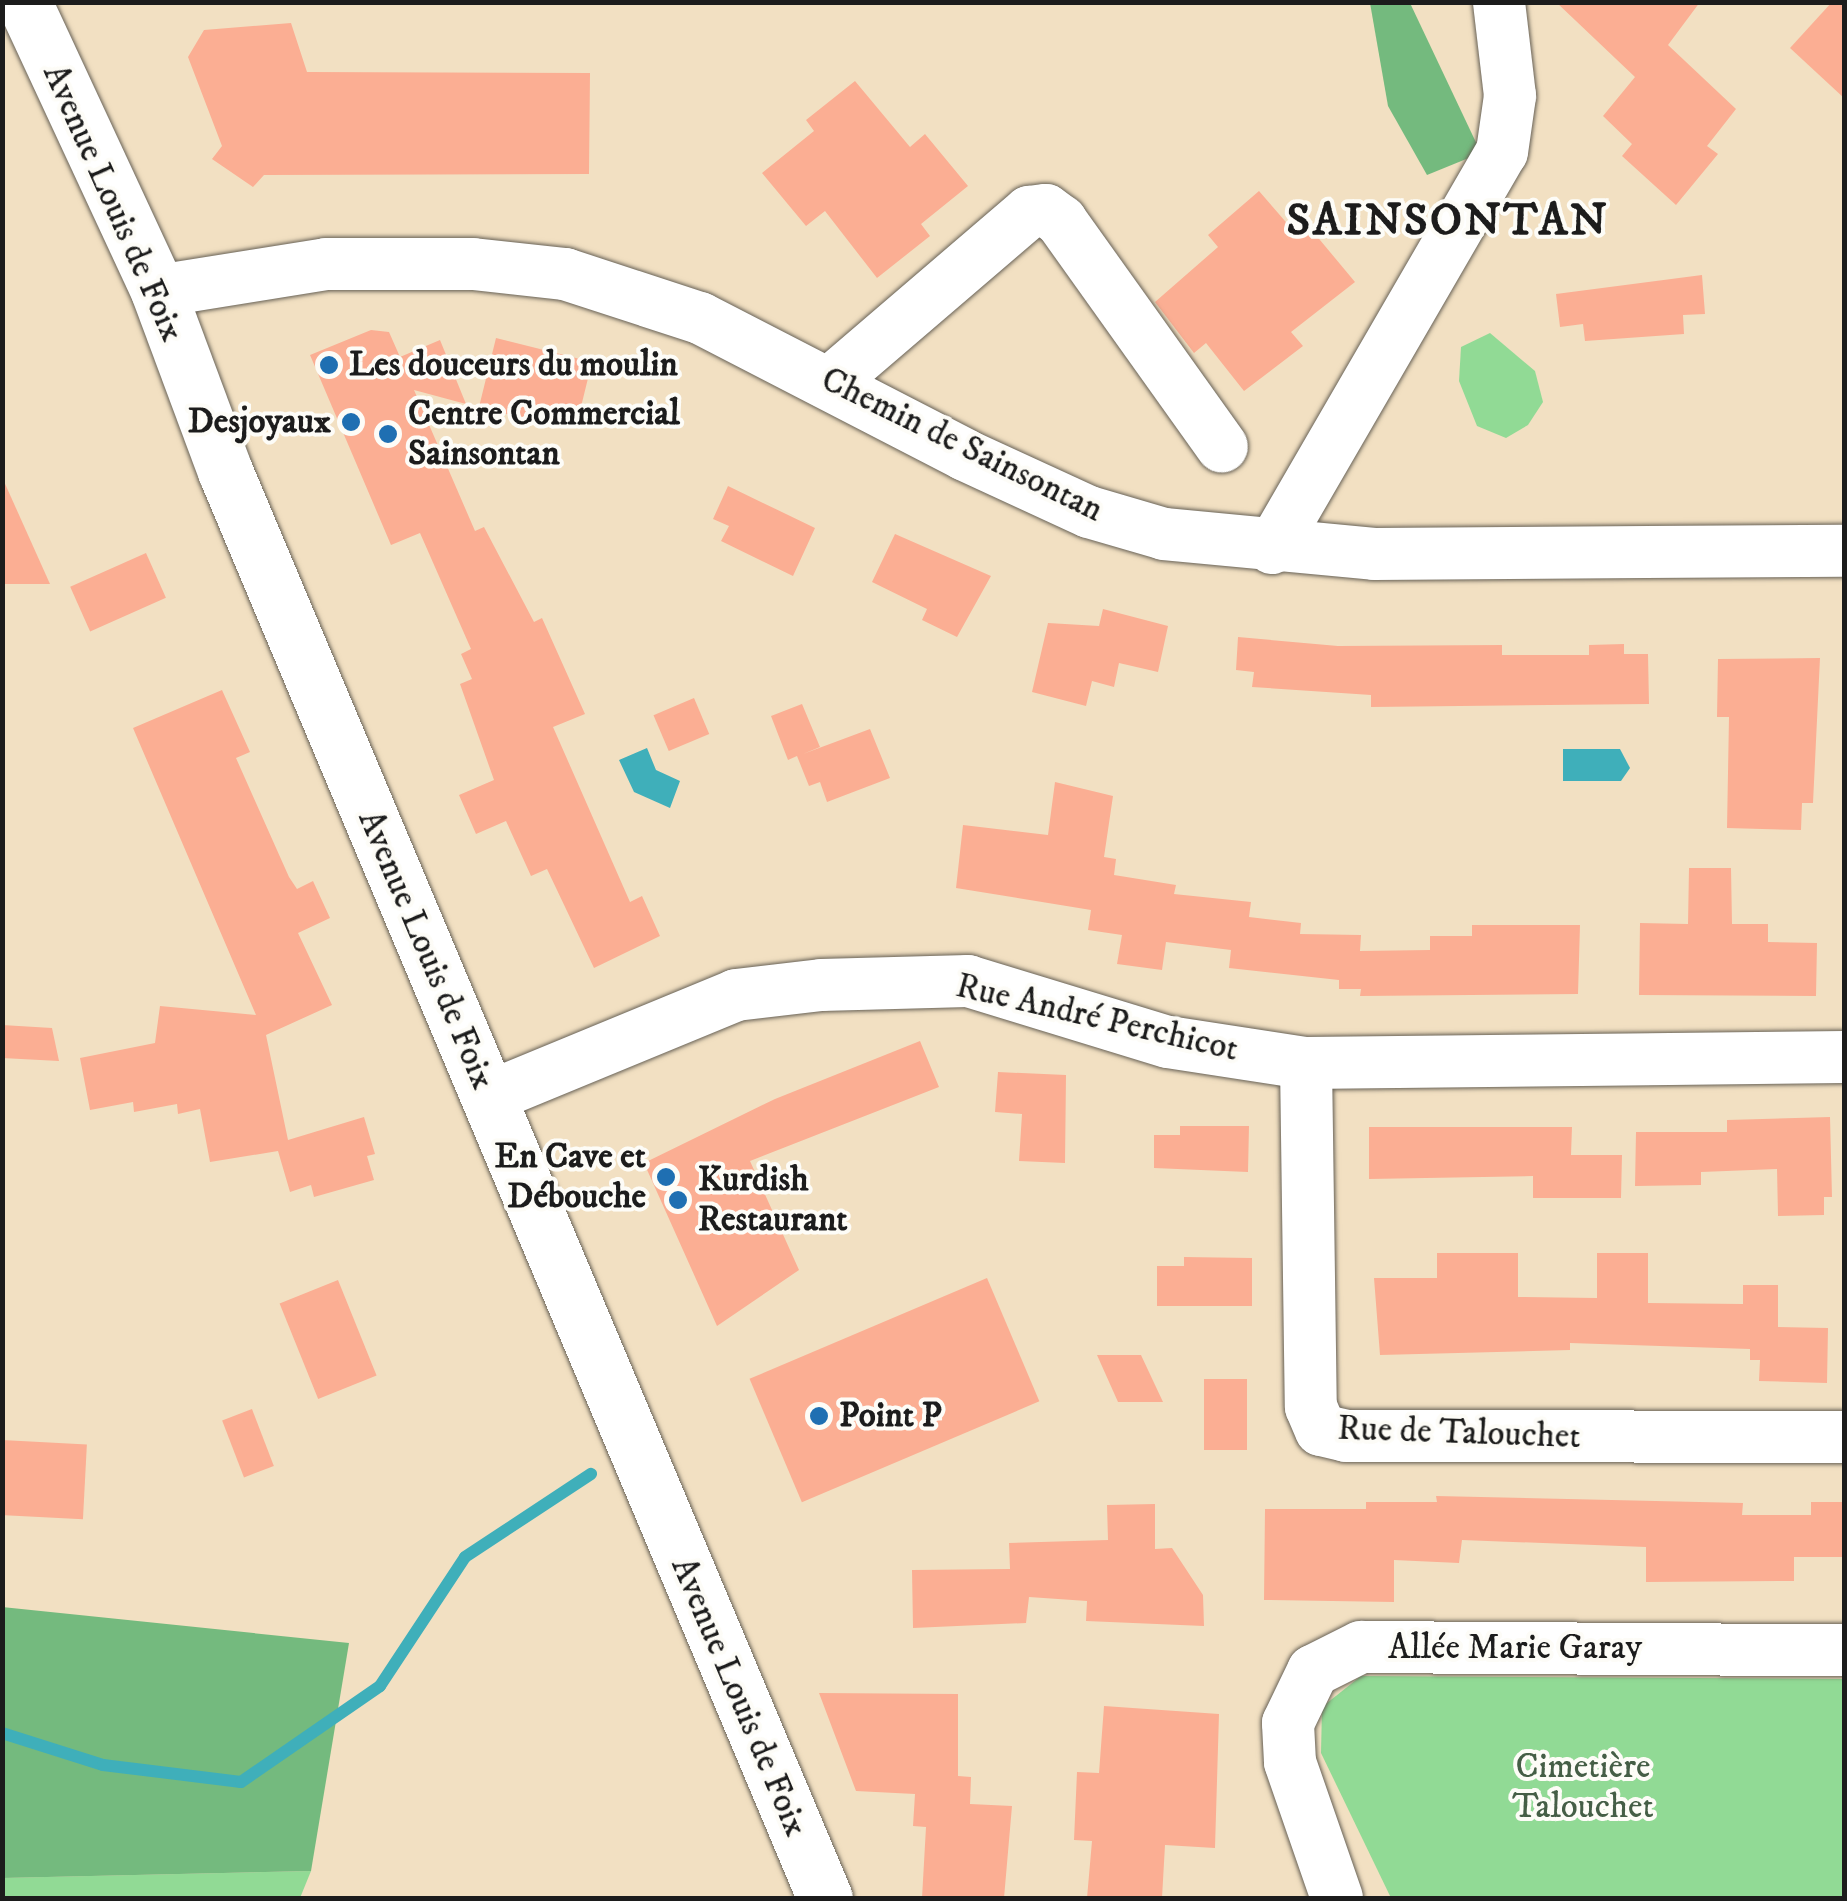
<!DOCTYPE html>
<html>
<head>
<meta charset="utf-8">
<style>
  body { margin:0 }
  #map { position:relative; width:1847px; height:1901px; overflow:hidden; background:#f2e0c2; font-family:"IM FELL DW Pica",serif }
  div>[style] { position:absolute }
  .green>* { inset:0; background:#91da95 }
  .forest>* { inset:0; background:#74ba7e }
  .water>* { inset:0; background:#3fafba }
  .stream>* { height:12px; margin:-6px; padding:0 6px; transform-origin:6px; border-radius:6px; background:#3fafba }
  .building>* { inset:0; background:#fbae93; transform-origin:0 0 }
  .roads { filter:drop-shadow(0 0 2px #676156) drop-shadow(0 0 2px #676156) }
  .minor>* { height:52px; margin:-26px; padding:0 26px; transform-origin:26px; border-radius:26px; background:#fff }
  .major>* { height:55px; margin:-27.5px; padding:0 27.5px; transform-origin:27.5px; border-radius:27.5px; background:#fff }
  .dots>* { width:28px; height:28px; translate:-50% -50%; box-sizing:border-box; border:5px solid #fdfcf7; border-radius:50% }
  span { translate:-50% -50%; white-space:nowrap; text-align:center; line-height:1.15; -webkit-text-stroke:8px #fdfcf7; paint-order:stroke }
  .street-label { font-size:35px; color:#1c1c1c }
  .poi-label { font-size:35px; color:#1c1c1c; font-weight:700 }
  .left { translate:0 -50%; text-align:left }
  .right { translate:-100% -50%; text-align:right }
  .park-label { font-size:35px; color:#455e46 }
  .district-label { font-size:45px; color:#1c1c1c; font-weight:700; letter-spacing:2.5px }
  .frame { position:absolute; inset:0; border:5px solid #1c1c1c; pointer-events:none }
</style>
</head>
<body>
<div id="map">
  <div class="green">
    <div style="clip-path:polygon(1490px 333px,1535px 371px,1543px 402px,1528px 425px,1506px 438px,1477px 426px,1459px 381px,1461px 347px)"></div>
    <div style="clip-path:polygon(1361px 1676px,1844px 1679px,1844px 1898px,1391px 1898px,1321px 1753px,1322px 1707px)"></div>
    <div style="clip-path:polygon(311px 1871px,300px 1898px,3px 1898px,2px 1878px)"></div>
  </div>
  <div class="forest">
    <div style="clip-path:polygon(1370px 3px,1410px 3px,1481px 153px,1427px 175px,1388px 106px)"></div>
    <div style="clip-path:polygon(2px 1607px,349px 1643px,311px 1871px,3px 1878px)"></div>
  </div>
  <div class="water">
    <div style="clip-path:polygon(647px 748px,656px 770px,680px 781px,670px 808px,634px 792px,619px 760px)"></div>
    <div style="clip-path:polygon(1563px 749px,1620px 749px,1630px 768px,1621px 781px,1563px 781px)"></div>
  </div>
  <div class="stream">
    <div style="left:2px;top:1733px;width:106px;rotate:17.6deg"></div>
    <div style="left:103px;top:1765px;width:139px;rotate:7deg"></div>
    <div style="left:241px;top:1782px;width:169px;rotate:-34.6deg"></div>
    <div style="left:380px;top:1686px;width:154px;rotate:-56.6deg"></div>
    <div style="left:465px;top:1557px;width:151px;rotate:-33.4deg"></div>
  </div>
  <div class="building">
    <div style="clip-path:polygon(1556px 2px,1700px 2px,1668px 45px,1736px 109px,1707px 146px,1718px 154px,1676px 205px,1622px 156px,1632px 144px,1603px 116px,1635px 77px)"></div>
    <div style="clip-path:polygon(1832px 2px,1844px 2px,1844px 98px,1790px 48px)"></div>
    <div style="clip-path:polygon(291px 23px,307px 72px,590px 73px,589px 174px,264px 175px,253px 187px,212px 159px,222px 146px,188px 57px,204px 30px)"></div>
    <div style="clip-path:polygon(855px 81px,910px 147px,925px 134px,968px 186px,921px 224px,930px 236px,877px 278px,825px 211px,806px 226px,762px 173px,814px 131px,806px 120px)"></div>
    <div style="clip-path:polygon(1259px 191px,1298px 236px,1310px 228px,1355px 282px,1291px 332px,1303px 346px,1244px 391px,1206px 343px,1194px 353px,1155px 302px,1218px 247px,1208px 235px)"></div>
    <div style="clip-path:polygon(1702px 275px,1705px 314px,1683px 315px,1684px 334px,1585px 341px,1583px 324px,1560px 327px,1556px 294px)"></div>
    <div style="clip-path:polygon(371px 330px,389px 332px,400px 357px,440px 340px,466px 404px,414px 390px,475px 531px,484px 527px,534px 622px,542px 618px,585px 714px,553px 727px,630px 902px,642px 896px,660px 936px,594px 968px,547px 869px,531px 876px,506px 821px,476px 834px,459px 795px,494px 780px,460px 684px,472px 679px,461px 654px,471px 649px,420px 533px,391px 545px,310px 355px)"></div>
    <div style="clip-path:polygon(496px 338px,592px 362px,578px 419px,529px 407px,526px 419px,479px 407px)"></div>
    <div style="clip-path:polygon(2px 477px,50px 584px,2px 584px)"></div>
    <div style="clip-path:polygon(728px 486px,815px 528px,793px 576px,721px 541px,729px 526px,713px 519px)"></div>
    <div style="clip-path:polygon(895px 534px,991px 576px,957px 637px,922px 620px,927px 609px,872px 582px)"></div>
    <div style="left:146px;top:553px;width:49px;height:83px;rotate:66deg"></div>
    <div style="clip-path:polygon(1103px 609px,1168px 626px,1158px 672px,1119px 663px,1114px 687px,1092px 681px,1086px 706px,1032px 692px,1048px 623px,1099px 626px)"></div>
    <div style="clip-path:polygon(1238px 637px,1338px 646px,1502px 645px,1502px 655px,1589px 655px,1589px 645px,1624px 644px,1624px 654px,1648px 654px,1649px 704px,1371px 707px,1371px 695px,1252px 687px,1254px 672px,1236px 670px)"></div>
    <div style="clip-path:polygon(1820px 658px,1813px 803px,1802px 803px,1801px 830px,1727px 828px,1729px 717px,1717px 717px,1718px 659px)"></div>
    <div style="clip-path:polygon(222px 690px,250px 752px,236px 758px,289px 877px,297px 889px,313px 881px,330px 918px,298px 933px,332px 1005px,266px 1035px,288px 1140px,364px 1117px,375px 1154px,367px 1156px,374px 1180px,314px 1197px,311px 1185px,290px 1192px,278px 1151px,210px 1162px,200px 1109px,178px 1114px,177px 1104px,134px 1112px,133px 1102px,90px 1110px,80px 1058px,155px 1043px,160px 1006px,256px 1015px,133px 728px)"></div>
    <div style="left:694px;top:698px;width:39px;height:44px;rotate:67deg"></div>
    <div style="clip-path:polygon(802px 704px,820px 747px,803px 754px,870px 729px,890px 778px,827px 802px,820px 782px,809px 786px,797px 756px,788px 760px,771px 716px)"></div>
    <div style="clip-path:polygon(1055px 782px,1113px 796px,1104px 857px,1116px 859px,1114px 875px,1176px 885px,1174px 894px,1251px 902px,1249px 917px,1301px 923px,1300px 934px,1361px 935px,1360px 951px,1430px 950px,1430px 936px,1472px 936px,1472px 925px,1580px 925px,1578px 994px,1360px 996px,1361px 989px,1339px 989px,1339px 980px,1229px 968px,1231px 950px,1166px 942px,1162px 970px,1117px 964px,1122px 935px,1088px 930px,1091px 910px,956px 888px,963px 825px,1048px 835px)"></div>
    <div style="clip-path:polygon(1689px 868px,1731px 868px,1732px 924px,1768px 924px,1768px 942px,1817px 943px,1816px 996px,1639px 995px,1640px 923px,1688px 924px)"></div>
    <div style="clip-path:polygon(2px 1025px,52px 1028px,59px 1061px,2px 1058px)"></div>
    <div style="clip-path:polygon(920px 1041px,939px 1087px,750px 1161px,799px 1270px,717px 1326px,644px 1163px,775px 1099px)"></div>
    <div style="clip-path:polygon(998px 1072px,1066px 1075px,1065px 1163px,1019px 1161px,1022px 1114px,995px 1112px)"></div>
    <div style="clip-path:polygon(1830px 1117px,1832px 1197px,1824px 1197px,1824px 1215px,1778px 1216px,1777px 1169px,1701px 1172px,1701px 1185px,1635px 1186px,1636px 1132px,1727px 1132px,1727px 1120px)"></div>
    <div style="clip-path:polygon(1180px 1126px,1249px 1126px,1248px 1172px,1154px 1168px,1154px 1135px,1180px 1135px)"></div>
    <div style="clip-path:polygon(1369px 1127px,1572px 1127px,1571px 1155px,1622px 1155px,1621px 1198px,1533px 1198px,1533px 1176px,1369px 1179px)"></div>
    <div style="clip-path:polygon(1437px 1253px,1518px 1253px,1518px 1297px,1597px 1298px,1597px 1253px,1648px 1253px,1648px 1303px,1743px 1304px,1743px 1285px,1778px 1285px,1778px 1327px,1828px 1328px,1827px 1383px,1759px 1381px,1760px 1360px,1750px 1360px,1750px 1349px,1570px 1343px,1570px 1350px,1380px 1355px,1374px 1278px,1437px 1278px)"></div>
    <div style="clip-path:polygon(1184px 1257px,1252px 1258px,1252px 1306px,1157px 1306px,1157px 1266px,1184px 1266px)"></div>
    <div style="left:987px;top:1278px;width:134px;height:258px;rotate:67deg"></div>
    <div style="left:338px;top:1280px;width:103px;height:63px;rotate:68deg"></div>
    <div style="clip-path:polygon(1097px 1355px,1141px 1355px,1163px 1402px,1118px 1402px)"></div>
    <div style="left:1204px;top:1379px;width:43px;height:71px"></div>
    <div style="left:252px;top:1409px;width:61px;height:32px;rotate:69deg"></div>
    <div style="left:2px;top:1440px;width:85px;height:75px;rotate:3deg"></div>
    <div style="clip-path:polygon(1436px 1496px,1743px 1503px,1742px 1515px,1811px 1515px,1811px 1502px,1844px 1502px,1844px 1557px,1794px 1557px,1794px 1581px,1646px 1582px,1646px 1547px,1462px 1540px,1459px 1563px,1394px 1560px,1394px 1602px,1264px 1600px,1265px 1509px,1366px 1509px,1366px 1502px,1437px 1502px)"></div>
    <div style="clip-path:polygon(1155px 1504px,1155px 1549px,1172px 1548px,1203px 1595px,1204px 1626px,1086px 1621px,1087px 1601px,1029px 1597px,1026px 1623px,913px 1628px,912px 1570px,1010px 1569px,1009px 1543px,1108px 1540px,1107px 1505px)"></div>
    <div style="clip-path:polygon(819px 1693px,958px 1694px,958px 1776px,971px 1777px,970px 1804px,1012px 1806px,1004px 1898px,922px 1898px,926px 1827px,913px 1826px,915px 1794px,856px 1791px)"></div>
    <div style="clip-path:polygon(1104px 1706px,1219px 1714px,1215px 1848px,1165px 1845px,1162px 1898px,1087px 1898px,1092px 1841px,1074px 1840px,1077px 1772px,1099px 1773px)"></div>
  </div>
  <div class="roads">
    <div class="minor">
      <div style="left:158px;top:291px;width:170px;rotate:-9.1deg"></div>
      <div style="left:326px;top:264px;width:147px"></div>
      <div style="left:473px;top:264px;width:93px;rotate:6.2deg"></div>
      <div style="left:565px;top:274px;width:142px;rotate:18.1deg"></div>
      <div style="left:700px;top:318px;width:298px;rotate:27.3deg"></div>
      <div style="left:965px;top:455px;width:136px;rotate:24.7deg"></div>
      <div style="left:1089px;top:512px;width:78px;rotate:16.3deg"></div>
      <div style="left:1164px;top:534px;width:211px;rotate:5.4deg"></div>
      <div style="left:1374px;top:554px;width:470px;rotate:-0.4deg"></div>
      <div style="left:832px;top:381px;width:260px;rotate:-40.6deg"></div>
      <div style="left:1029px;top:212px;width:17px;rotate:-7deg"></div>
      <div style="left:1046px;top:210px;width:19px;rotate:36deg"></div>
      <div style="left:1061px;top:221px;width:277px;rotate:54.5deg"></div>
      <div style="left:1272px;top:548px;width:458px;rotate:-59.9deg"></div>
      <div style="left:1502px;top:152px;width:57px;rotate:-81.9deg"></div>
      <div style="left:1510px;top:96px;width:95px;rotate:-96.7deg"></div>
      <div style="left:1306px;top:1063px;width:344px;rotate:89.2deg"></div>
      <div style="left:1311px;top:1407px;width:25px;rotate:67deg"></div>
      <div style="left:1321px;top:1430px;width:26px;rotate:13deg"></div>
      <div style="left:1346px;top:1436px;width:498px;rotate:0.1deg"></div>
      <div style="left:489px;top:1097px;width:267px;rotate:-22.4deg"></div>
      <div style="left:736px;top:995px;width:86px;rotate:-6.7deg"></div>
      <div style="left:821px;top:985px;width:147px;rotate:-1.6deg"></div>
      <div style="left:968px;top:981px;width:209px;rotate:17deg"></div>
      <div style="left:1168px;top:1042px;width:140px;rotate:8.7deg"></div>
      <div style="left:1306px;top:1063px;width:538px;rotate:-0.64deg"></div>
      <div style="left:1337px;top:1898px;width:144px;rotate:-109.1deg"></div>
      <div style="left:1290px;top:1762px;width:39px;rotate:-93deg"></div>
      <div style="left:1288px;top:1723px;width:58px;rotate:-64.3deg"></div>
      <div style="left:1313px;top:1671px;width:54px;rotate:-26.6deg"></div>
      <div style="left:1361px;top:1647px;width:483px;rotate:0.4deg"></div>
    </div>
    <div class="major">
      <div style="left:24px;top:2px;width:319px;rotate:65.1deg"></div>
      <div style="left:158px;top:291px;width:192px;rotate:69.6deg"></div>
      <div style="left:225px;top:471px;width:1548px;rotate:67.2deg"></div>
    </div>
  </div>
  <div class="dots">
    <div style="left:329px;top:365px;background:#1f6fb2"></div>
    <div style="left:351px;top:422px;background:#1f6fb2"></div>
    <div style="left:388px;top:434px;background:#1f6fb2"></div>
    <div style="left:666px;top:1177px;background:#1f6fb2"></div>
    <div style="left:678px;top:1200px;background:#1f6fb2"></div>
    <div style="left:819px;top:1416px;background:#1f6fb2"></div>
  </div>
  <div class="street-label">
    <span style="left:113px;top:203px;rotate:66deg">Avenue Louis de Foix</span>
    <span style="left:962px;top:445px;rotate:26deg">Chemin de Sainsontan</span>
    <span style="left:426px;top:950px;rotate:67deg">Avenue Louis de Foix</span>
    <span style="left:1097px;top:1018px;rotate:13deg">Rue André Perchicot</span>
    <span style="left:1459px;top:1433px;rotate:2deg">Rue de Talouchet</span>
    <span style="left:1515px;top:1648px">Allée Marie Garay</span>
    <span style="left:739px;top:1697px;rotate:67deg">Avenue Louis de Foix</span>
  </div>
  <div class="poi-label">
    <span class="left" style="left:349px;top:365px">Les douceurs du moulin</span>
    <span class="left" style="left:408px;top:434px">Centre Commercial<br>Sainsontan</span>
    <span class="right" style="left:331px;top:422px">Desjoyaux</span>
    <span class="right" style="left:646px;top:1177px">En Cave et<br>Débouche</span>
    <span class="left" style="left:698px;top:1200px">Kurdish<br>Restaurant</span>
    <span class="left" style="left:839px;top:1416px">Point P</span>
  </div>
  <div class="park-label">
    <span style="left:1583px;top:1787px">Cimetière<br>Talouchet</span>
  </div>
  <div class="district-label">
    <span style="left:1448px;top:222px">SAINSONTAN</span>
  </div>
  <div class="frame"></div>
</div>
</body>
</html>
